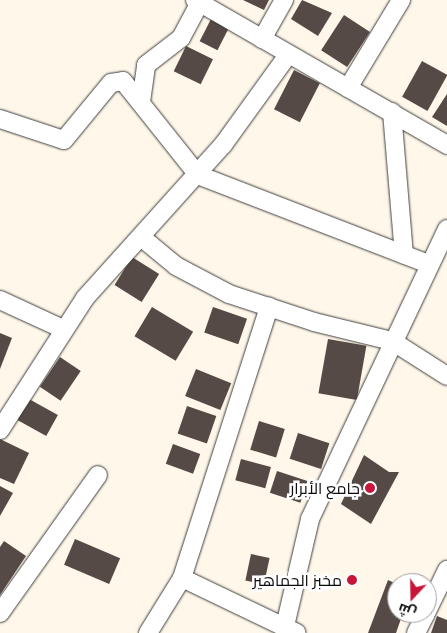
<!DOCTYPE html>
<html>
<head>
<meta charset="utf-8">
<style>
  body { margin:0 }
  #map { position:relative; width:447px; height:633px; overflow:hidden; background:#fff7e9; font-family:"Source Serif 4",Cairo,serif }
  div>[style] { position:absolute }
  .building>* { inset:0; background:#554a46; transform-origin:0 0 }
  .roads { filter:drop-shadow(0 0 1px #3e3e3e) drop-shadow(0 0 1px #3e3e3e) }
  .minor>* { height:18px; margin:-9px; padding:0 9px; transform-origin:9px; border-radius:9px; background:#fff }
  .dots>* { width:14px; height:14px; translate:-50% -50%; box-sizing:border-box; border:2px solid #fff; border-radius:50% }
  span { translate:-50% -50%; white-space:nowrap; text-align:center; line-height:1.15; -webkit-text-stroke:5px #fff; paint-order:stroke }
  .poi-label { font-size:16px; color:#0b0b0b }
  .right { translate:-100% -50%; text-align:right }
  .north { position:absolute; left:387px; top:573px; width:50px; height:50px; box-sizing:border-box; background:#fff; border:1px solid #9d9d9d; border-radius:50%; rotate:201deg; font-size:14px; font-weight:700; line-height:20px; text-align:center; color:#0b0b0b }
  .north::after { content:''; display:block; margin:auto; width:18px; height:22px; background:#c8163b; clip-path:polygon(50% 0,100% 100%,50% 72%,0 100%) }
</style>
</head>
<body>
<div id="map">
  <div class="building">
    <div style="clip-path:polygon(243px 0,269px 0,264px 10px)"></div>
    <div style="clip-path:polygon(302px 0,332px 13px,318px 36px,291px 19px)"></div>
    <div style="left:344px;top:15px;width:31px;height:42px;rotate:33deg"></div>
    <div style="left:211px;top:19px;width:20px;height:25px;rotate:27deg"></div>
    <div style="left:186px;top:46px;width:30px;height:28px;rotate:26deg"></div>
    <div style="left:422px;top:61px;width:29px;height:41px;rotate:29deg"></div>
    <div style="left:294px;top:70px;width:29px;height:44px;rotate:27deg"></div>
    <div style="clip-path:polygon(447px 94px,447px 126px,432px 117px)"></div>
    <div style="left:132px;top:257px;width:32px;height:33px;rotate:32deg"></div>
    <div style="left:152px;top:307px;width:48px;height:34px;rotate:31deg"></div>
    <div style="left:213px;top:307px;width:36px;height:27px;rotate:19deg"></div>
    <div style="clip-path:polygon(0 333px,12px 338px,0 369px)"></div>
    <div style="left:328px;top:339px;width:39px;height:55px;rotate:10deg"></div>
    <div style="left:60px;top:357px;width:25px;height:36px;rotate:34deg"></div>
    <div style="left:196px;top:369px;width:38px;height:29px;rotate:22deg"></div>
    <div style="left:29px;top:399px;width:33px;height:24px;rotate:29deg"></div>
    <div style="left:187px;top:406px;width:31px;height:29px;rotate:19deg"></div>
    <div style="left:259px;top:421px;width:27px;height:30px;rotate:17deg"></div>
    <div style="left:298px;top:433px;width:33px;height:27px;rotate:18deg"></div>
    <div style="clip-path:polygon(0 439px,29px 453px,14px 484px,0 478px)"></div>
    <div style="left:173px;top:444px;width:29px;height:21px;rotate:20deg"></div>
    <div style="clip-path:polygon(364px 455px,389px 472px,399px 472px,371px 524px,341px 504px)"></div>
    <div style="left:241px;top:459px;width:31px;height:22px;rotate:15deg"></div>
    <div style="left:277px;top:471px;width:32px;height:23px;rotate:18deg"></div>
    <div style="clip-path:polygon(0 486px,13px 493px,0 516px)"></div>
    <div style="left:75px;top:539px;width:49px;height:28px;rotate:23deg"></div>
    <div style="clip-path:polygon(4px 541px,26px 556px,0 595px,0 547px)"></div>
    <div style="left:251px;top:554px;width:19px;height:27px;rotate:12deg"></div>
    <div style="clip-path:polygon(388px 580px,397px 584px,397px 613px,403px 613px,396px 633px,368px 633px)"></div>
    <div style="clip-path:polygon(437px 616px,447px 620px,447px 633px,431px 633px)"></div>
  </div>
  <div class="roads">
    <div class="minor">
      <div style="left:195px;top:0;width:291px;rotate:29.9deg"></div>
      <div style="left:262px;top:39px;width:45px;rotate:-60.6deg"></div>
      <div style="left:348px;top:88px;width:103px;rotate:-58.9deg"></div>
      <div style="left:141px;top:102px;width:37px;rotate:-82deg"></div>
      <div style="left:146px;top:65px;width:44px;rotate:-37.6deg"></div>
      <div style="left:181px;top:38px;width:40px;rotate:-62deg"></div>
      <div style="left:392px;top:112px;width:143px;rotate:85.2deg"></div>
      <div style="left:0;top:119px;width:67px;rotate:18.2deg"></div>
      <div style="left:64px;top:140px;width:74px;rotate:-50.5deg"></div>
      <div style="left:111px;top:83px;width:12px;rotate:-9deg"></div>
      <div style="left:123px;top:81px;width:120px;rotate:51.4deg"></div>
      <div style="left:198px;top:175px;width:248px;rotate:21.1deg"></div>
      <div style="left:141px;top:237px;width:45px;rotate:39.6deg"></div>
      <div style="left:176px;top:266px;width:60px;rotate:27.8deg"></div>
      <div style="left:229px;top:294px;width:89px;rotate:18.2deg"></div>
      <div style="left:314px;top:322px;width:80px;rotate:13.7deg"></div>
      <div style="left:392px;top:341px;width:65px;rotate:32.5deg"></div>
      <div style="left:0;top:300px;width:69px;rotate:24.7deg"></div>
      <div style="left:0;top:430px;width:157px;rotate:-57.2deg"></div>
      <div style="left:85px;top:298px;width:206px;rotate:-48deg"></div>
      <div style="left:223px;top:145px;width:111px;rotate:-54.2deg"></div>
      <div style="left:182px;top:578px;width:127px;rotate:25.6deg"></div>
      <div style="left:427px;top:611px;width:46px;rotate:-64deg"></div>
      <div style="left:0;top:613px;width:169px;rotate:-54.6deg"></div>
      <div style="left:285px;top:626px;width:110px;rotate:-76.8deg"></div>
      <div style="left:310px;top:519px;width:321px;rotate:-64.7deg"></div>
      <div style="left:148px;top:633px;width:65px;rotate:-58.3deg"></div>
      <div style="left:182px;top:578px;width:285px;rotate:-72.2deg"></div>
      <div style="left:416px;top:633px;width:22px;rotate:-63deg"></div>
    </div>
  </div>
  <div class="dots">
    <div style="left:370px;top:488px;background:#c8163b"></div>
    <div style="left:352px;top:580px;background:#c8163b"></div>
  </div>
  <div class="poi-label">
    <span class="right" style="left:360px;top:488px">جامع الأبرار</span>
    <span class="right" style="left:342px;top:580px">مخبز الجماهير</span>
  </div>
  <div class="north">ش</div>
</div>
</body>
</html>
